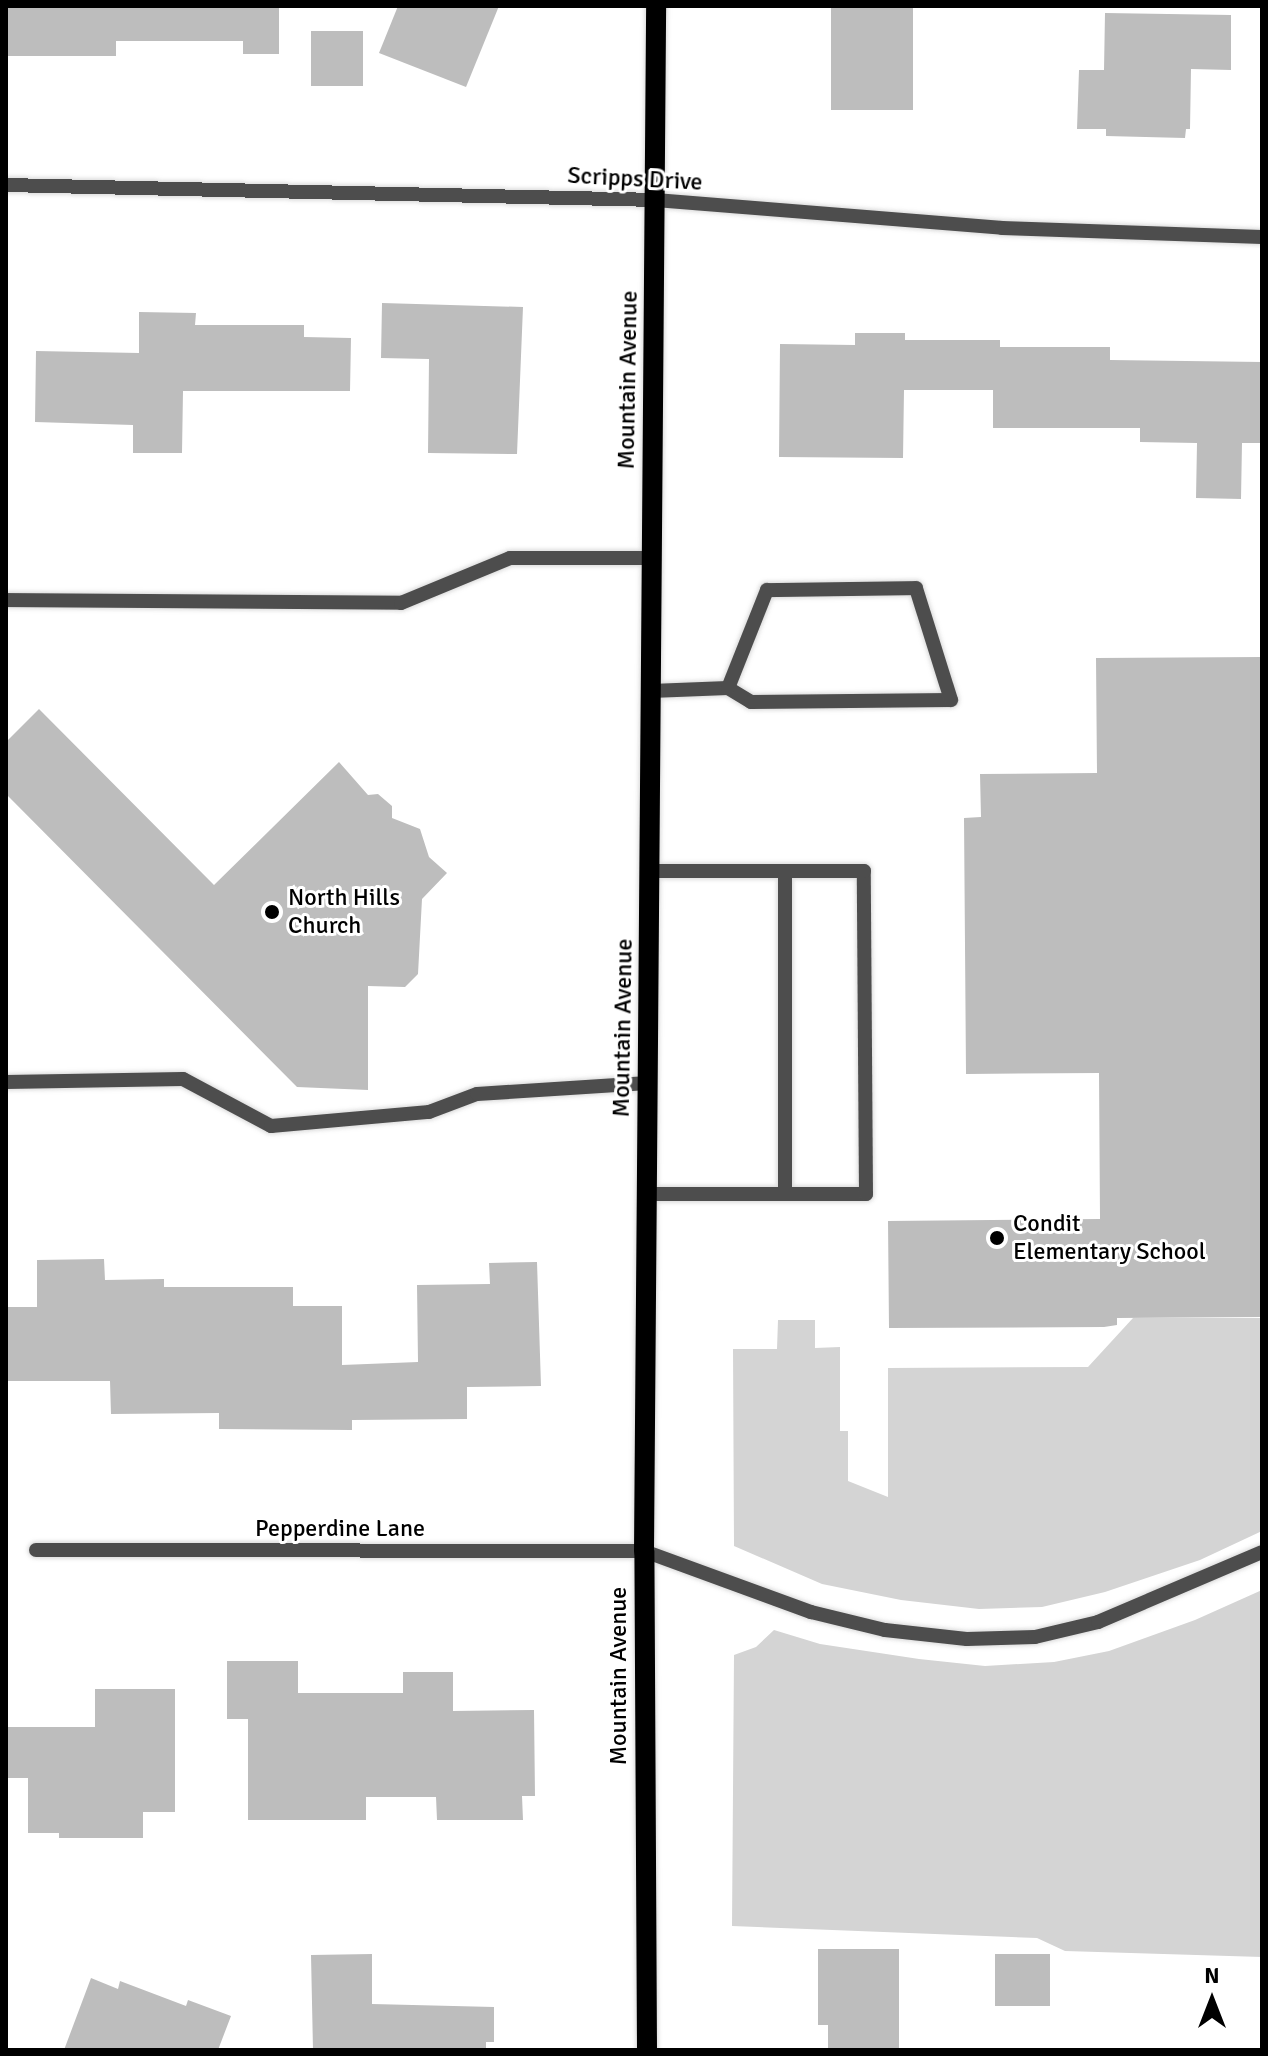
<!DOCTYPE html>
<html>
<head>
<meta charset="utf-8">
<style>
  body { margin:0 }
  #map { position:relative; width:1268px; height:2056px; overflow:hidden; background:#fff; font-family:Signika,sans-serif }
  div>[style] { position:absolute }
  .green>* { inset:0; background:#d4d4d4 }
  .building>* { inset:0; background:#bdbdbd; transform-origin:0 0 }
  .roads { filter:drop-shadow(0 0 2px #dbdbdb) drop-shadow(0 0 2px #dbdbdb) }
  .minor>* { height:14px; margin:-7px; padding:0 7px; transform-origin:7px; border-radius:7px; background:#4d4d4d }
  .major>* { height:20px; margin:-10px; padding:0 10px; transform-origin:10px; border-radius:10px; background:#000 }
  .dots>* { width:22px; height:22px; translate:-50% -50%; box-sizing:border-box; border:4px solid #fff; border-radius:50% }
  span { translate:-50% -50%; white-space:nowrap; text-align:center; line-height:1.15; -webkit-text-stroke:6px #fff; paint-order:stroke }
  .street-label { font-size:24px; color:#000 }
  .poi-label { font-size:24px; color:#000 }
  .left { translate:0 -50%; text-align:left }
  .frame { position:absolute; inset:0; border:8px solid #000; pointer-events:none }
  .north { position:absolute; left:1172px; top:1960px; width:80px; height:80px; -webkit-text-stroke:6px #fff; paint-order:stroke; rotate:0deg; font-size:22px; font-weight:700; line-height:32px; text-align:center; color:#000 }
  .north::after { content:''; display:block; margin:auto; width:28px; height:36px; background:#000; clip-path:polygon(50% 0,100% 100%,50% 72%,0 100%) }
</style>
</head>
<body>
<div id="map">
  <div class="green">
    <div style="clip-path:polygon(1133px 1318px,1262px 1318px,1262px 1531px,1200px 1560px,1105px 1592px,1042px 1607px,979px 1609px,901px 1600px,822px 1584px,734px 1546px,733px 1349px,777px 1349px,778px 1320px,815px 1320px,815px 1348px,840px 1347px,840px 1431px,848px 1431px,848px 1481px,888px 1497px,888px 1368px,1088px 1367px)"></div>
    <div style="clip-path:polygon(1262px 1590px,1262px 1957px,1065px 1951px,1037px 1938px,732px 1926px,734px 1655px,756px 1647px,774px 1630px,820px 1644px,919px 1659px,985px 1666px,1054px 1662px,1109px 1651px,1195px 1620px)"></div>
  </div>
  <div class="building">
    <div style="clip-path:polygon(6px 6px,279px 6px,279px 54px,243px 54px,243px 41px,116px 41px,116px 56px,6px 56px)"></div>
    <div style="clip-path:polygon(398px 6px,499px 6px,466px 87px,379px 53px)"></div>
    <div style="left:831px;top:6px;width:82px;height:104px"></div>
    <div style="clip-path:polygon(1105px 13px,1231px 15px,1231px 70px,1191px 69px,1190px 129px,1186px 129px,1185px 138px,1106px 136px,1106px 129px,1077px 129px,1079px 70px,1104px 70px)"></div>
    <div style="left:311px;top:31px;width:52px;height:55px"></div>
    <div style="clip-path:polygon(382px 303px,523px 307px,517px 454px,428px 453px,429px 359px,381px 358px)"></div>
    <div style="clip-path:polygon(139px 312px,196px 313px,195px 325px,304px 325px,304px 337px,351px 338px,350px 391px,183px 391px,182px 453px,133px 453px,133px 425px,35px 422px,36px 351px,139px 353px)"></div>
    <div style="clip-path:polygon(855px 333px,905px 333px,905px 340px,1000px 340px,1000px 347px,1110px 347px,1110px 360px,1262px 362px,1261px 443px,1242px 443px,1241px 499px,1196px 498px,1197px 443px,1140px 442px,1140px 428px,993px 428px,993px 390px,904px 390px,903px 458px,779px 457px,780px 344px,855px 345px)"></div>
    <div style="clip-path:polygon(1262px 657px,1262px 1317px,1117px 1318px,1117px 1325px,1104px 1327px,889px 1328px,888px 1221px,1100px 1219px,1099px 1073px,966px 1074px,964px 818px,981px 817px,980px 774px,1097px 773px,1096px 658px)"></div>
    <div style="clip-path:polygon(39px 709px,214px 885px,339px 762px,368px 795px,378px 794px,392px 806px,392px 818px,420px 829px,429px 857px,447px 873px,422px 899px,418px 974px,405px 987px,368px 986px,368px 1090px,297px 1087px,7px 795px,8px 740px)"></div>
    <div style="clip-path:polygon(104px 1259px,105px 1280px,164px 1279px,164px 1287px,293px 1287px,293px 1306px,342px 1306px,342px 1365px,418px 1362px,417px 1285px,490px 1284px,489px 1263px,537px 1262px,541px 1386px,467px 1387px,467px 1419px,352px 1420px,352px 1430px,219px 1429px,219px 1413px,111px 1414px,110px 1381px,6px 1381px,6px 1307px,37px 1307px,37px 1260px)"></div>
    <div style="clip-path:polygon(227px 1661px,298px 1661px,298px 1693px,403px 1693px,403px 1672px,453px 1672px,453px 1711px,534px 1710px,535px 1796px,522px 1796px,523px 1820px,437px 1820px,436px 1797px,366px 1797px,366px 1820px,248px 1820px,248px 1719px,227px 1719px)"></div>
    <div style="clip-path:polygon(95px 1689px,175px 1689px,175px 1812px,143px 1812px,143px 1838px,59px 1838px,59px 1833px,28px 1833px,28px 1778px,6px 1778px,6px 1727px,95px 1727px)"></div>
    <div style="clip-path:polygon(818px 1949px,899px 1949px,899px 2050px,828px 2050px,828px 2025px,818px 2025px)"></div>
    <div style="clip-path:polygon(372px 1954px,372px 2004px,494px 2007px,494px 2042px,486px 2042px,486px 2050px,313px 2050px,311px 1955px)"></div>
    <div style="left:995px;top:1954px;width:55px;height:52px"></div>
    <div style="clip-path:polygon(91px 1978px,118px 1989px,120px 1981px,186px 2006px,188px 2000px,231px 2016px,218px 2050px,64px 2050px)"></div>
  </div>
  <div class="roads">
    <div class="minor">
      <div style="left:6px;top:185px;width:650px;rotate:1.32deg"></div>
      <div style="left:656px;top:200px;width:347px;rotate:4.6deg"></div>
      <div style="left:1002px;top:228px;width:260px;rotate:2deg"></div>
      <div style="left:6px;top:600px;width:395px;rotate:0.4deg"></div>
      <div style="left:401px;top:603px;width:118px;rotate:-22.4deg"></div>
      <div style="left:510px;top:558px;width:143px"></div>
      <div style="left:651px;top:691px;width:77px;rotate:-2.2deg"></div>
      <div style="left:728px;top:688px;width:27px;rotate:31deg"></div>
      <div style="left:751px;top:702px;width:200px;rotate:-0.6deg"></div>
      <div style="left:951px;top:700px;width:117px;rotate:-107.4deg"></div>
      <div style="left:916px;top:588px;width:149px;rotate:179.2deg"></div>
      <div style="left:767px;top:590px;width:105px;rotate:111.7deg"></div>
      <div style="left:785px;top:871px;width:323px;rotate:90deg"></div>
      <div style="left:6px;top:1082px;width:177px;rotate:-1deg"></div>
      <div style="left:183px;top:1079px;width:100px;rotate:28.1deg"></div>
      <div style="left:271px;top:1126px;width:159px;rotate:-5.1deg"></div>
      <div style="left:429px;top:1112px;width:51px;rotate:-20.6deg"></div>
      <div style="left:477px;top:1094px;width:171px;rotate:-3.7deg"></div>
      <div style="left:647px;top:1194px;width:219px"></div>
      <div style="left:866px;top:1194px;width:323px;rotate:-90.4deg"></div>
      <div style="left:864px;top:871px;width:214px;rotate:180deg"></div>
      <div style="left:36px;top:1550px;width:608px;rotate:0.09deg"></div>
      <div style="left:644px;top:1551px;width:178px;rotate:20.1deg"></div>
      <div style="left:811px;top:1612px;width:76px;rotate:13.7deg"></div>
      <div style="left:885px;top:1630px;width:82px;rotate:6.3deg"></div>
      <div style="left:967px;top:1639px;width:68px;rotate:-1.7deg"></div>
      <div style="left:1035px;top:1637px;width:65px;rotate:-13.4deg"></div>
      <div style="left:1098px;top:1622px;width:178px;rotate:-23.1deg"></div>
    </div>
    <div class="major">
      <div style="left:647px;top:2050px;width:499px;rotate:-90.3deg"></div>
      <div style="left:644px;top:1551px;width:1545px;rotate:-89.55deg"></div>
    </div>
  </div>
  <div class="dots">
    <div style="left:272px;top:912px;background:#000"></div>
    <div style="left:997px;top:1238px;background:#000"></div>
  </div>
  <div class="street-label">
    <span style="left:635px;top:179px;rotate:3deg">Scripps Drive</span>
    <span style="left:628px;top:380px;rotate:-89deg">Mountain Avenue</span>
    <span style="left:623px;top:1028px;rotate:-89deg">Mountain Avenue</span>
    <span style="left:340px;top:1529px">Pepperdine Lane</span>
    <span style="left:619px;top:1676px;rotate:-90deg">Mountain Avenue</span>
  </div>
  <div class="poi-label">
    <span class="left" style="left:288px;top:912px">North Hills<br>Church</span>
    <span class="left" style="left:1013px;top:1238px">Condit<br>Elementary School</span>
  </div>
  <div class="frame"></div>
  <div class="north">N</div>
</div>
</body>
</html>
